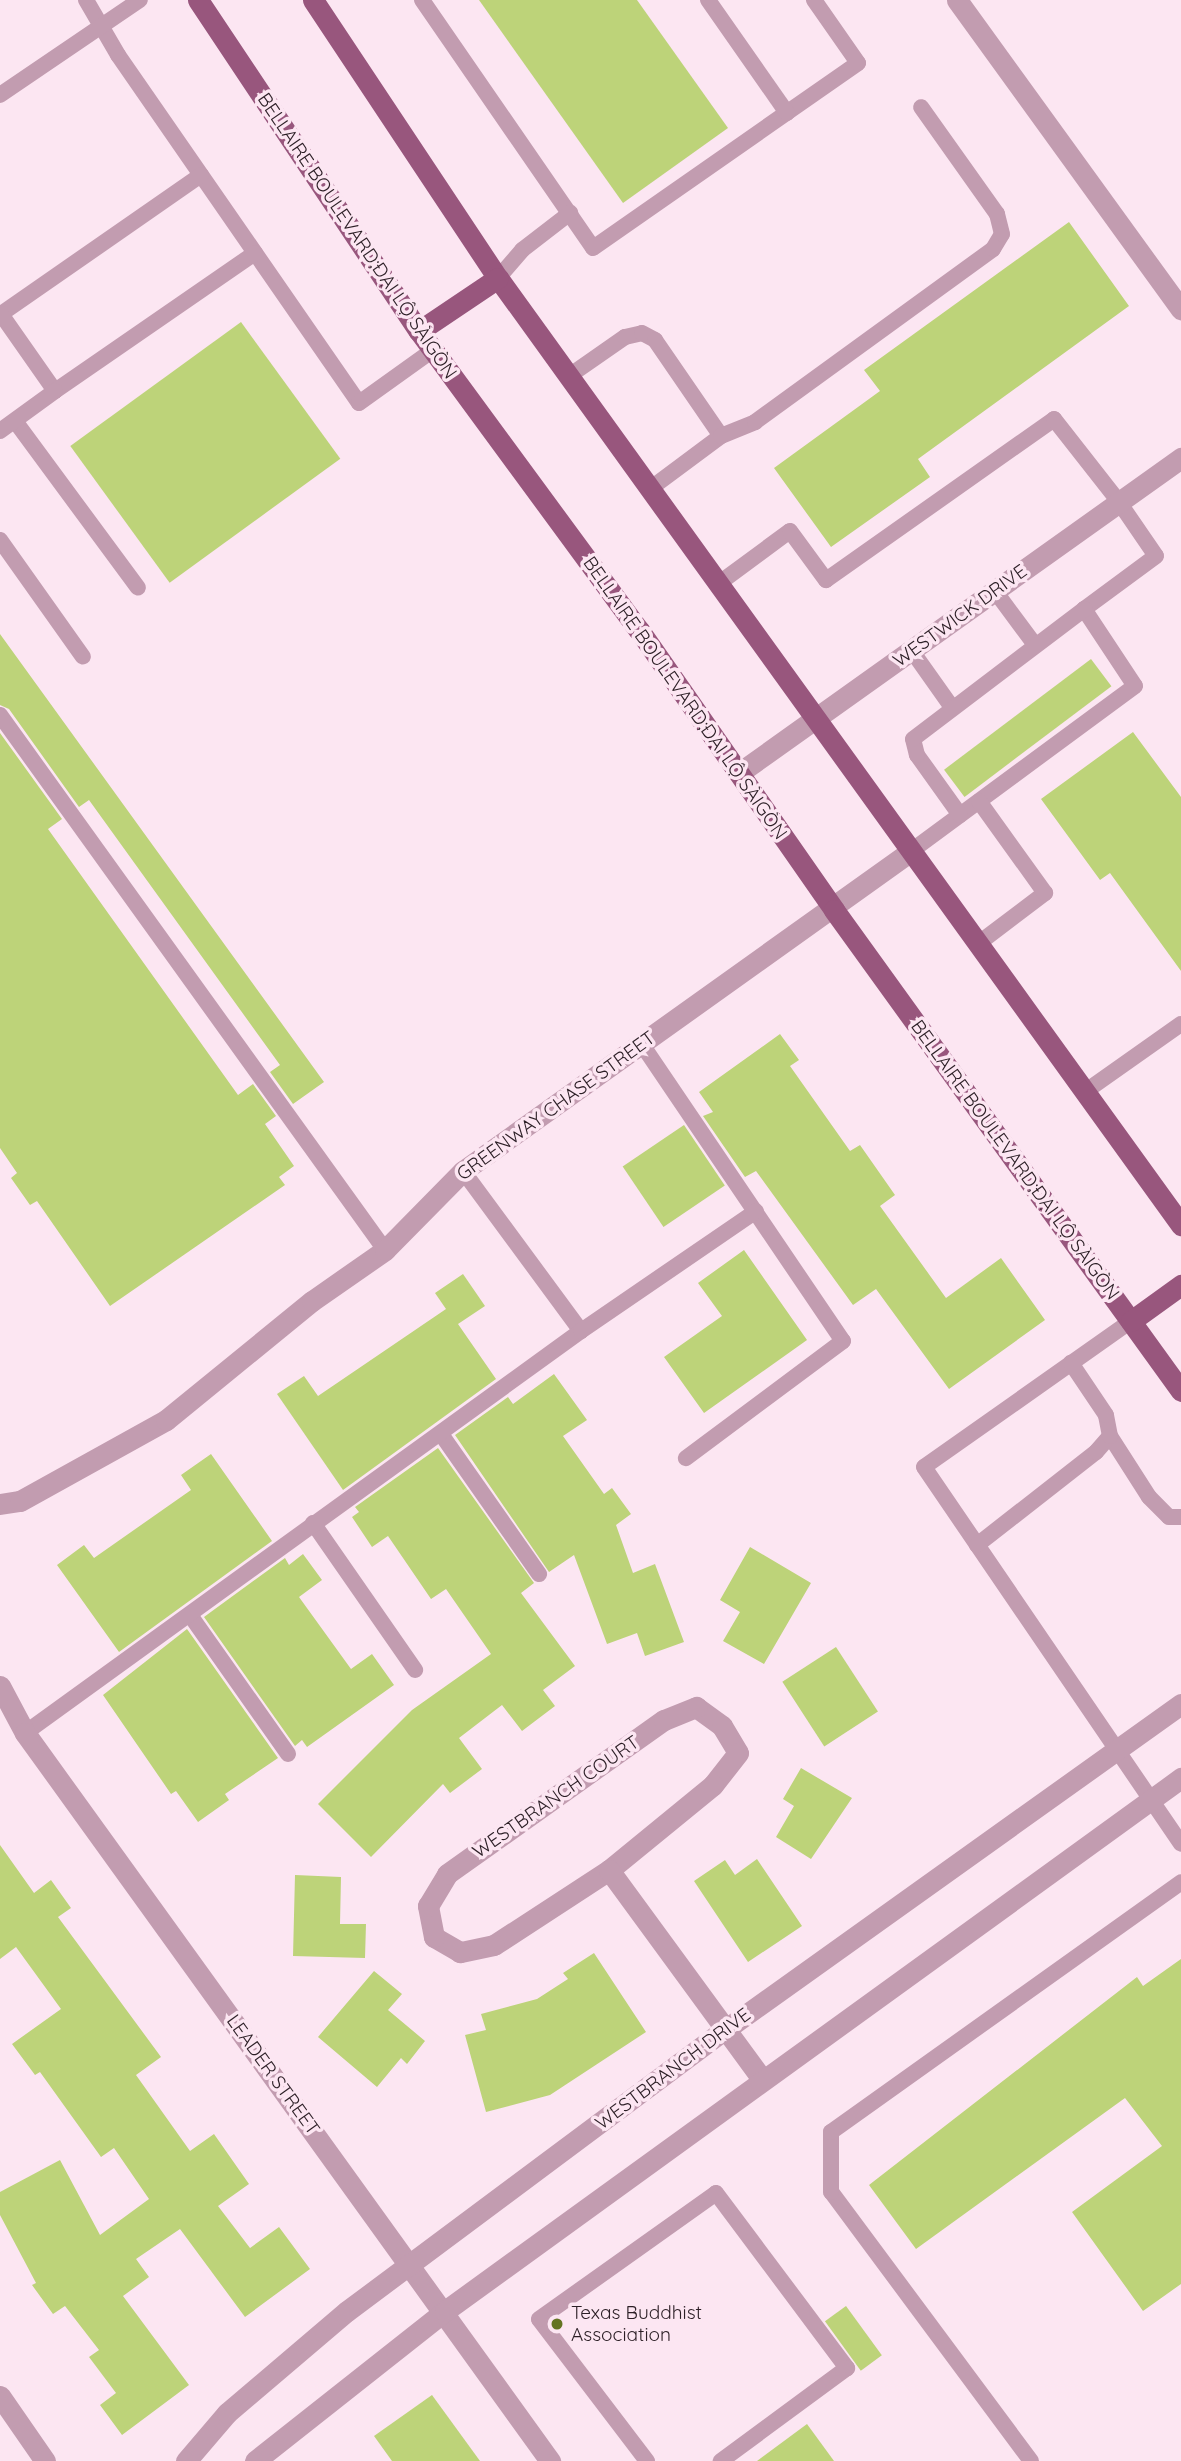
<!DOCTYPE html>
<html>
<head>
<meta charset="utf-8">
<style>
  body { margin:0 }
  #map { position:relative; width:1181px; height:2461px; overflow:hidden; background:#fce6f2; font-family:Quicksand,sans-serif }
  div>[style] { position:absolute }
  .building>* { inset:0; background:#bdd379; transform-origin:0 0 }
  .service>* { height:16px; margin:-8px; padding:0 8px; transform-origin:8px; border-radius:8px; background:#c29cb0 }
  .minor>* { height:21px; margin:-10.5px; padding:0 10.5px; transform-origin:10.5px; border-radius:10.5px; background:#c29cb0 }
  .primary>* { height:21px; margin:-10.5px; padding:0 10.5px; transform-origin:10.5px; border-radius:10.5px; background:#98567d }
  .dots>* { width:19px; height:19px; translate:-50% -50%; box-sizing:border-box; border:4px solid #fce6f2; border-radius:50% }
  span { translate:-50% -50%; white-space:nowrap; text-align:center; line-height:1.15; -webkit-text-stroke:7px #fce6f2; paint-order:stroke }
  .street-label { font-size:19px; color:#2b1e25 }
  .poi-label { font-size:19px; color:#2b1e25 }
  .left { translate:0 -50%; text-align:left }
</style>
</head>
<body>
<div id="map">
  <div class="building">
    <div style="clip-path:polygon(479px 0,637px 0,728px 128px,623px 203px)"></div>
    <div style="clip-path:polygon(1069px 222px,1129px 306px,918px 459px,930px 477px,831px 547px,774px 468px,880px 391px,864px 370px)"></div>
    <div style="left:241px;top:322px;width:169px;height:211px;rotate:54deg"></div>
    <div style="clip-path:polygon(0 634px,324px 1082px,293px 1104px,270px 1072px,280px 1065px,89px 800px,79px 807px,9px 709px,0 705px)"></div>
    <div style="left:1091px;top:659px;width:34px;height:184px;rotate:53deg"></div>
    <div style="clip-path:polygon(1133px 732px,1181px 797px,1181px 971px,1110px 873px,1100px 880px,1041px 799px)"></div>
    <div style="clip-path:polygon(0 733px,62px 819px,48px 829px,238px 1095px,253px 1084px,276px 1116px,265px 1124px,294px 1166px,279px 1177px,285px 1185px,110px 1306px,37px 1201px,30px 1205px,11px 1178px,17px 1173px,0 1148px)"></div>
    <div style="clip-path:polygon(780px 1034px,799px 1060px,790px 1066px,850px 1151px,860px 1145px,895px 1195px,880px 1206px,946px 1298px,1001px 1258px,1045px 1320px,949px 1389px,876px 1289px,853px 1305px,756px 1171px,745px 1177px,703px 1116px,713px 1112px,699px 1092px)"></div>
    <div style="left:684px;top:1125px;width:73px;height:74px;rotate:56deg"></div>
    <div style="clip-path:polygon(744px 1250px,807px 1340px,704px 1413px,664px 1357px,722px 1316px,698px 1283px)"></div>
    <div style="clip-path:polygon(463px 1274px,485px 1306px,458px 1324px,496px 1379px,343px 1490px,277px 1394px,304px 1376px,318px 1396px,446px 1309px,435px 1293px)"></div>
    <div style="clip-path:polygon(554px 1374px,587px 1420px,563px 1436px,604px 1494px,612px 1488px,631px 1514px,616px 1525px,633px 1573px,655px 1564px,684px 1642px,645px 1656px,637px 1633px,607px 1644px,574px 1555px,549px 1572px,455px 1435px,508px 1397px,513px 1404px)"></div>
    <div style="clip-path:polygon(438px 1448px,534px 1583px,521px 1593px,575px 1666px,543px 1690px,555px 1706px,522px 1731px,502px 1705px,459px 1738px,482px 1769px,450px 1793px,443px 1784px,371px 1857px,318px 1804px,412px 1710px,491px 1654px,446px 1589px,431px 1599px,388px 1536px,372px 1547px,352px 1517px,359px 1512px,355px 1507px)"></div>
    <div style="clip-path:polygon(211px 1454px,272px 1541px,119px 1652px,57px 1565px,84px 1545px,94px 1558px,191px 1490px,181px 1475px)"></div>
    <div style="clip-path:polygon(750px 1547px,811px 1583px,764px 1664px,723px 1641px,740px 1612px,720px 1600px)"></div>
    <div style="clip-path:polygon(303px 1554px,322px 1580px,299px 1597px,351px 1669px,372px 1654px,394px 1685px,307px 1747px,302px 1740px,295px 1746px,204px 1617px,285px 1558px,289px 1565px)"></div>
    <div style="clip-path:polygon(187px 1629px,278px 1758px,225px 1794px,229px 1800px,198px 1822px,176px 1791px,171px 1794px,103px 1695px)"></div>
    <div style="left:836px;top:1647px;width:77px;height:64px;rotate:57deg"></div>
    <div style="clip-path:polygon(801px 1768px,852px 1798px,811px 1859px,776px 1837px,794px 1806px,783px 1799px)"></div>
    <div style="clip-path:polygon(0 1845px,34px 1893px,51px 1880px,71px 1908px,58px 1917px,161px 2057px,136px 2075px,190px 2151px,214px 2134px,249px 2184px,218px 2206px,250px 2248px,279px 2227px,310px 2269px,245px 2317px,180px 2229px,136px 2259px,149px 2277px,123px 2296px,189px 2385px,122px 2435px,100px 2405px,116px 2393px,89px 2357px,99px 2350px,65px 2306px,53px 2314px,32px 2285px,36px 2283px,0 2215px,0 2192px,60px 2160px,100px 2235px,149px 2199px,114px 2148px,101px 2157px,40px 2072px,35px 2075px,12px 2044px,61px 2009px,16px 1947px,0 1959px)"></div>
    <div style="clip-path:polygon(757px 1859px,802px 1926px,748px 1962px,694px 1881px,725px 1860px,735px 1875px)"></div>
    <div style="clip-path:polygon(295px 1875px,341px 1877px,340px 1924px,366px 1924px,365px 1958px,293px 1956px)"></div>
    <div style="clip-path:polygon(594px 1953px,646px 2032px,550px 2095px,486px 2112px,465px 2035px,486px 2030px,481px 2014px,537px 1999px,568px 1979px,563px 1973px)"></div>
    <div style="clip-path:polygon(1181px 1959px,1181px 2284px,1143px 2311px,1072px 2212px,1162px 2146px,1125px 2098px,916px 2249px,869px 2185px,1137px 1977px,1143px 1986px)"></div>
    <div style="clip-path:polygon(374px 1971px,402px 1994px,388px 2010px,425px 2041px,407px 2064px,401px 2058px,377px 2087px,318px 2037px)"></div>
    <div style="left:846px;top:2306px;width:61px;height:26px;rotate:54deg"></div>
    <div style="clip-path:polygon(432px 2395px,480px 2461px,392px 2461px,374px 2436px)"></div>
    <div style="clip-path:polygon(807px 2424px,834px 2461px,757px 2461px)"></div>
  </div>
  <div class="service">
    <div style="left:86px;top:0;width:64px;rotate:59.8deg"></div>
    <div style="left:118px;top:55px;width:423px;rotate:55.3deg"></div>
    <div style="left:359px;top:403px;width:91px;rotate:-35.6deg"></div>
    <div style="left:422px;top:0;width:301px;rotate:55.4deg"></div>
    <div style="left:593px;top:248px;width:323px;rotate:-34.9deg"></div>
    <div style="left:858px;top:63px;width:77px;rotate:-124.9deg"></div>
    <div style="left:708px;top:0;width:138px;rotate:55deg"></div>
    <div style="left:0;top:95px;width:169px;rotate:-34.2deg"></div>
    <div style="left:201px;top:175px;width:244px;rotate:145.2deg"></div>
    <div style="left:1px;top:314px;width:94px;rotate:55deg"></div>
    <div style="left:55px;top:391px;width:243px;rotate:-34.6deg"></div>
    <div style="left:498px;top:278px;width:37px;rotate:-49deg"></div>
    <div style="left:522px;top:250px;width:61px;rotate:-37.6deg"></div>
    <div style="left:569px;top:376px;width:68px;rotate:-34.9deg"></div>
    <div style="left:625px;top:337px;width:17px;rotate:-13deg"></div>
    <div style="left:642px;top:333px;width:15px;rotate:28deg"></div>
    <div style="left:655px;top:340px;width:116px;rotate:55.5deg"></div>
    <div style="left:721px;top:436px;width:89px;rotate:143.3deg"></div>
    <div style="left:15px;top:421px;width:207px;rotate:53.6deg"></div>
    <div style="left:0;top:431px;width:68px;rotate:-36deg"></div>
    <div style="left:721px;top:436px;width:37px;rotate:-22deg"></div>
    <div style="left:755px;top:422px;width:294px;rotate:-36deg"></div>
    <div style="left:993px;top:249px;width:17px;rotate:-59deg"></div>
    <div style="left:1002px;top:234px;width:21px;rotate:-104deg"></div>
    <div style="left:997px;top:214px;width:131px;rotate:-125.4deg"></div>
    <div style="left:0;top:540px;width:143px;rotate:54.6deg"></div>
    <div style="left:718px;top:584px;width:89px;rotate:-36.4deg"></div>
    <div style="left:790px;top:531px;width:61px;rotate:53.7deg"></div>
    <div style="left:826px;top:580px;width:279px;rotate:-35.2deg"></div>
    <div style="left:1054px;top:419px;width:105px;rotate:51.9deg"></div>
    <div style="left:1119px;top:502px;width:65px;rotate:55.6deg"></div>
    <div style="left:1156px;top:556px;width:89px;rotate:143.6deg"></div>
    <div style="left:1084px;top:609px;width:92px;rotate:56.5deg"></div>
    <div style="left:1135px;top:686px;width:278px;rotate:143.6deg"></div>
    <div style="left:995px;top:591px;width:67px;rotate:53.5deg"></div>
    <div style="left:912px;top:651px;width:67px;rotate:54.7deg"></div>
    <div style="left:0;top:715px;width:659px;rotate:54.26deg"></div>
    <div style="left:960px;top:815px;width:74px;rotate:-125.6deg"></div>
    <div style="left:917px;top:755px;width:16px;rotate:-104deg"></div>
    <div style="left:913px;top:739px;width:215px;rotate:-37.2deg"></div>
    <div style="left:979px;top:943px;width:83px;rotate:-37.1deg"></div>
    <div style="left:1045px;top:893px;width:113px;rotate:-125.7deg"></div>
    <div style="left:641px;top:1043px;width:360px;rotate:55.9deg"></div>
    <div style="left:843px;top:1341px;width:196px;rotate:143.3deg"></div>
    <div style="left:1086px;top:1091px;width:116px;rotate:-35.2deg"></div>
    <div style="left:463px;top:1171px;width:199px;rotate:53.6deg"></div>
    <div style="left:1131px;top:1321px;width:253px;rotate:144.8deg"></div>
    <div style="left:924px;top:1467px;width:456px;rotate:55.7deg"></div>
    <div style="left:441px;top:1434px;width:171px;rotate:55deg"></div>
    <div style="left:1110px;top:1436px;width:72px;rotate:57.4deg"></div>
    <div style="left:1149px;top:1497px;width:28px;rotate:45deg"></div>
    <div style="left:1169px;top:1517px;width:12px"></div>
    <div style="left:313px;top:1523px;width:179px;rotate:55.2deg"></div>
    <div style="left:977px;top:1545px;width:151px;rotate:-38deg"></div>
    <div style="left:1096px;top:1452px;width:21px;rotate:-49deg"></div>
    <div style="left:1110px;top:1436px;width:21px;rotate:-101deg"></div>
    <div style="left:1106px;top:1415px;width:63px;rotate:-123.9deg"></div>
    <div style="left:190px;top:1615px;width:170px;rotate:54.8deg"></div>
    <div style="left:25px;top:1733px;width:686px;rotate:-35.87deg"></div>
    <div style="left:581px;top:1331px;width:212px;rotate:-34.4deg"></div>
    <div style="left:647px;top:2461px;width:178px;rotate:-127.3deg"></div>
    <div style="left:539px;top:2319px;width:217px;rotate:-35.4deg"></div>
    <div style="left:716px;top:2193px;width:219px;rotate:53.2deg"></div>
    <div style="left:847px;top:2368px;width:157px;rotate:143.6deg"></div>
    <div style="left:1031px;top:2461px;width:335px;rotate:-126.6deg"></div>
    <div style="left:831px;top:2192px;width:60px;rotate:-90deg"></div>
    <div style="left:831px;top:2132px;width:430px;rotate:-35.5deg"></div>
  </div>
  <div class="minor">
    <div style="left:957px;top:0;width:382px;rotate:54.1deg"></div>
    <div style="left:739px;top:773px;width:543px;rotate:-35.48deg"></div>
    <div style="left:0;top:1504px;width:20px;rotate:-9deg"></div>
    <div style="left:20px;top:1501px;width:167px;rotate:-29deg"></div>
    <div style="left:166px;top:1420px;width:188px;rotate:-39.2deg"></div>
    <div style="left:312px;top:1301px;width:89px;rotate:-34.9deg"></div>
    <div style="left:385px;top:1250px;width:111px;rotate:-45.4deg"></div>
    <div style="left:463px;top:1171px;width:551px;rotate:-35.54deg"></div>
    <div style="left:0;top:1686px;width:53px;rotate:62deg"></div>
    <div style="left:25px;top:1733px;width:898px;rotate:54.2deg"></div>
    <div style="left:696px;top:1707px;width:32px;rotate:36deg"></div>
    <div style="left:722px;top:1726px;width:31px;rotate:59deg"></div>
    <div style="left:738px;top:1753px;width:41px;rotate:128deg"></div>
    <div style="left:713px;top:1785px;width:134px;rotate:140.7deg"></div>
    <div style="left:609px;top:1870px;width:137px;rotate:146.9deg"></div>
    <div style="left:494px;top:1945px;width:35px;rotate:168deg"></div>
    <div style="left:460px;top:1952px;width:30px;rotate:-150deg"></div>
    <div style="left:434px;top:1937px;width:32px;rotate:-101deg"></div>
    <div style="left:428px;top:1906px;width:37px;rotate:-59deg"></div>
    <div style="left:447px;top:1874px;width:266px;rotate:-35.4deg"></div>
    <div style="left:664px;top:1720px;width:35px;rotate:-22deg"></div>
    <div style="left:609px;top:1870px;width:258px;rotate:53.8deg"></div>
    <div style="left:0;top:2396px;width:79px;rotate:55.3deg"></div>
    <div style="left:186px;top:2461px;width:63px;rotate:-49.5deg"></div>
    <div style="left:227px;top:2413px;width:157px;rotate:-40.4deg"></div>
    <div style="left:347px;top:2311px;width:472px;rotate:-36.7deg"></div>
    <div style="left:726px;top:2029px;width:559px;rotate:-35.54deg"></div>
    <div style="left:255px;top:2461px;width:242px;rotate:-38.3deg"></div>
    <div style="left:445px;top:2311px;width:909px;rotate:-35.91deg"></div>
  </div>
  <div class="primary">
    <div style="left:198px;top:0;width:398px;rotate:56.3deg"></div>
    <div style="left:419px;top:331px;width:371px;rotate:53.7deg"></div>
    <div style="left:639px;top:630px;width:341px;rotate:55.1deg"></div>
    <div style="left:834px;top:910px;width:593px;rotate:54.19deg"></div>
    <div style="left:313px;top:0;width:334px;rotate:56.4deg"></div>
    <div style="left:498px;top:278px;width:1168px;rotate:54.2deg"></div>
    <div style="left:419px;top:331px;width:95px;rotate:-33.9deg"></div>
    <div style="left:1131px;top:1321px;width:62px;rotate:-35.8deg"></div>
  </div>
  <div class="dots">
    <div style="left:557px;top:2324px;background:#647422"></div>
  </div>
  <div class="street-label">
    <span style="left:357px;top:236px;rotate:56deg">BELLAIRE BOULEVARD;ĐẠI LỘ SÀIGÒN</span>
    <span style="left:960px;top:616px;rotate:-36deg">WESTWICK DRIVE</span>
    <span style="left:685px;top:698px;rotate:55deg">BELLAIRE BOULEVARD;ĐẠI LỘ SÀIGÒN</span>
    <span style="left:556px;top:1106px;rotate:-36deg">GREENWAY CHASE STREET</span>
    <span style="left:1015px;top:1160px;rotate:54deg">BELLAIRE BOULEVARD;ĐẠI LỘ SÀIGÒN</span>
    <span style="left:556px;top:1797px;rotate:-35deg">WESTBRANCH COURT</span>
    <span style="left:673px;top:2069px;rotate:-37deg">WESTBRANCH DRIVE</span>
    <span style="left:273px;top:2075px;rotate:54deg">LEADER STREET</span>
  </div>
  <div class="poi-label">
    <span class="left" style="left:571px;top:2324px">Texas Buddhist<br>Association</span>
  </div>
</div>
</body>
</html>
